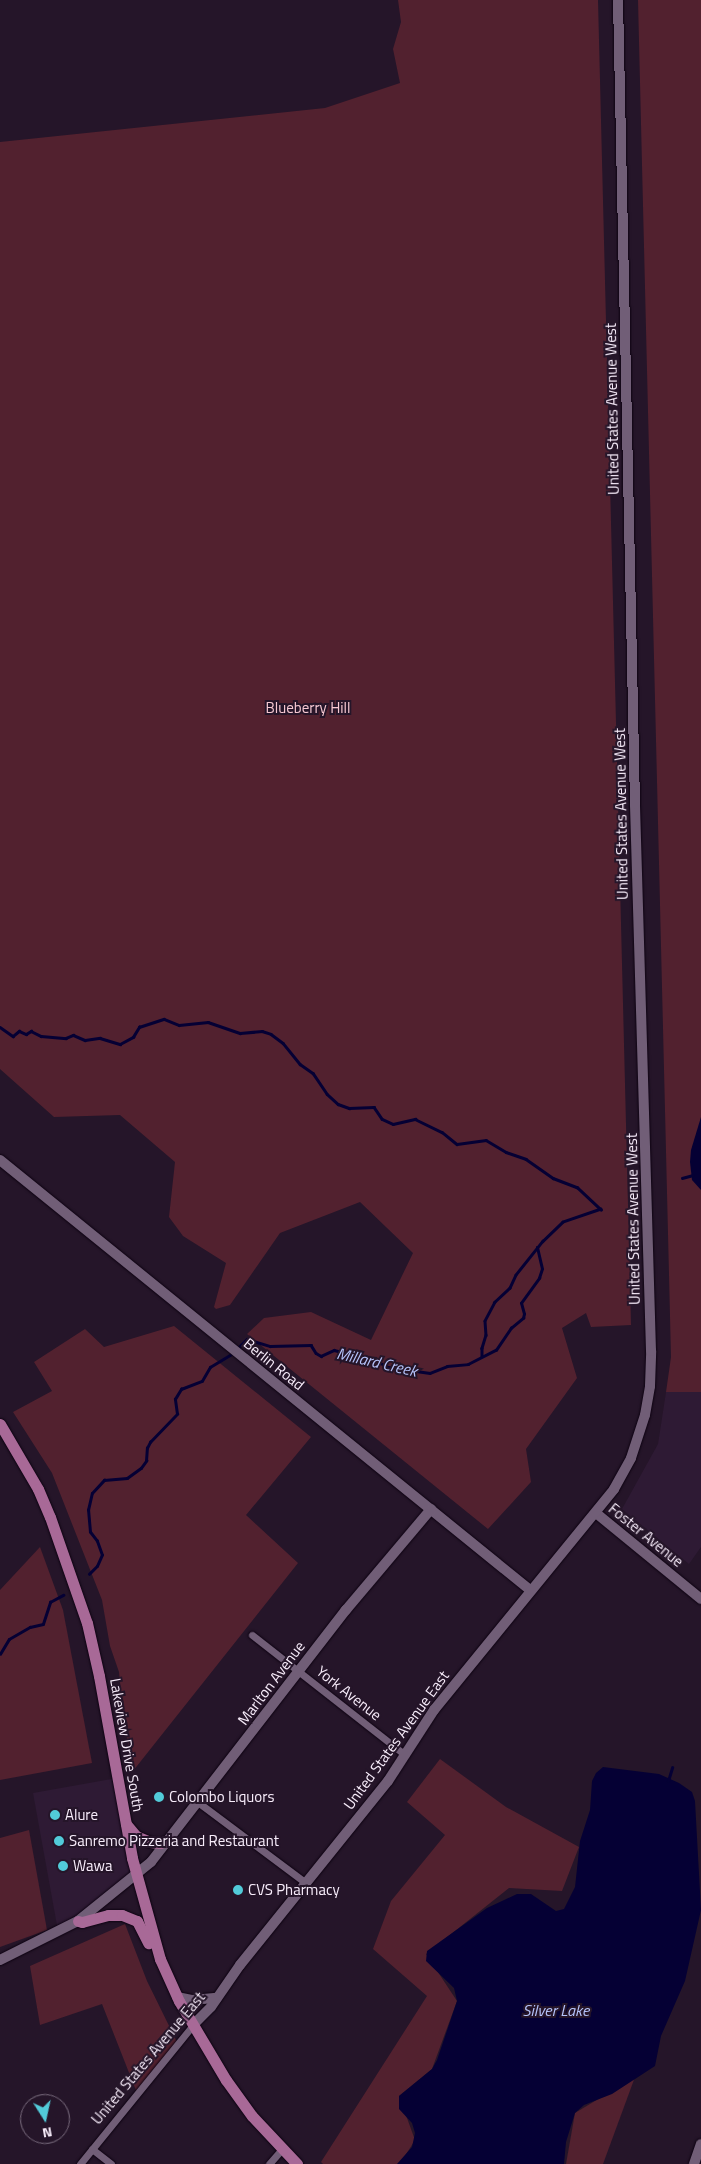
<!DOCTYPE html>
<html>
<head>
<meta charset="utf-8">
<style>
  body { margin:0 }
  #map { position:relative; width:701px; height:2164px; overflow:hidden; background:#251529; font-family:"Titillium Web",sans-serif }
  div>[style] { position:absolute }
  .built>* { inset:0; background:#2e1a34 }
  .green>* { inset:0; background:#52212f }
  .water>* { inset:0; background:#050034 }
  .stream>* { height:2.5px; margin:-1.25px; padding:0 1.25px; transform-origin:1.25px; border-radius:1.25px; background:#050034 }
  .roads { filter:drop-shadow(0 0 1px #0d0211) drop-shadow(0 0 1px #0d0211) }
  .street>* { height:7px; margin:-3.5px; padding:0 3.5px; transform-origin:3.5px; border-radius:3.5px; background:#715e77 }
  .secondary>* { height:10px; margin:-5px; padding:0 5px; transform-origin:5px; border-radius:5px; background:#715e77 }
  .primary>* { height:11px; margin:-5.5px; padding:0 5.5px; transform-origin:5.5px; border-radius:5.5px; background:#a86997 }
  .dots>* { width:14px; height:14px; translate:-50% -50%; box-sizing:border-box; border:2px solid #251529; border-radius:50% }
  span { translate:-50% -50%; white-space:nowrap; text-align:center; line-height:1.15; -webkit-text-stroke:4px #251529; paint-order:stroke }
  .street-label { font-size:15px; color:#f8edfb }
  .park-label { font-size:15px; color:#f7c9d3 }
  .poi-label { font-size:15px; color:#f8edfb }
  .left { translate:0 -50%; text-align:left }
  .water-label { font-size:16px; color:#b6c4fb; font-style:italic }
  .north { position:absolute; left:20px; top:2094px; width:50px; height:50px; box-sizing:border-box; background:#251529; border:1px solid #796b7d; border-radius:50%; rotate:170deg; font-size:14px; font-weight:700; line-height:20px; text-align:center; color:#f8edfb }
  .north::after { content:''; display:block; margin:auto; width:18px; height:22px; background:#52cbd9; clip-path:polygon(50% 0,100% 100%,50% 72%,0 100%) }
</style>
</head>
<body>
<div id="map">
  <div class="built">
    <div style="clip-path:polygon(666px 1392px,701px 1392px,701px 1547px,689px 1564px,622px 1509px,658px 1444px)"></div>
    <div style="clip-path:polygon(117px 1778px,136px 1875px,58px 1931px,33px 1793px)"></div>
  </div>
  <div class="green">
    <div style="clip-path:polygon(398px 0,598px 0,631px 1325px,591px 1327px,586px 1313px,562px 1328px,577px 1378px,526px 1449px,531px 1482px,488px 1529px,247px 1334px,264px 1318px,311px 1312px,371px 1340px,413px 1253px,360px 1202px,280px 1233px,230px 1305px,216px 1309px,214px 1307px,226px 1263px,183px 1236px,169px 1217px,175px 1162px,120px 1115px,54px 1117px,0 1069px,0 142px,325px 108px,400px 83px,393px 49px,401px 22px)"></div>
    <div style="clip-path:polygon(638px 0,701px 0,701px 1392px,666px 1392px,671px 1357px)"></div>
    <div style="clip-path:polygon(174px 1326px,311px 1437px,246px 1515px,298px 1563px,133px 1771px,124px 1722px,119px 1672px,110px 1646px,102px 1600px,52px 1473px,13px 1412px,52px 1391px,34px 1362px,85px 1329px,104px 1347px)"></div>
    <div style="clip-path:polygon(40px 1547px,63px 1610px,92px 1763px,0 1780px,0 1590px)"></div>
    <div style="clip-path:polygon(440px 1759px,506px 1807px,579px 1847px,562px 1891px,509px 1888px,426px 1954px,457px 2001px,432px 2069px,399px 2096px,415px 2140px,400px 2164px,323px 2164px,321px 2162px,427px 1996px,373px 1949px,391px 1901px,445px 1835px,407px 1802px)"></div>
    <div style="clip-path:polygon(29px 1830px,47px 1930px,0 1947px,0 1838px)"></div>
    <div style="clip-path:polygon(125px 1924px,147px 1981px,177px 2042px,137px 2093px,102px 2004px,40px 2025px,30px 1966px)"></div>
    <div style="clip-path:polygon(635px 2077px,603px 2164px,566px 2164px,575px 2113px)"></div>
  </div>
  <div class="water">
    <div style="clip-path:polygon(701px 1117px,701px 1190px,692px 1180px,690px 1162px,691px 1150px)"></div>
    <div style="clip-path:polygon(603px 1767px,659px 1774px,679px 1783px,692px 1792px,695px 1801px,701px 1910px,685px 1981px,661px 2036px,655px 2066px,612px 2094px,584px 2105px,575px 2113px,566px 2142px,564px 2164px,397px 2164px,412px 2147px,415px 2133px,412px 2123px,399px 2109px,399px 2096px,432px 2069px,437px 2060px,457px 2001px,454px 1988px,426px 1961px,427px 1951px,487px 1908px,517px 1894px,531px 1894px,556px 1911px,564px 1909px,575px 1887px,580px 1841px,590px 1810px,592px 1781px,596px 1773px)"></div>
  </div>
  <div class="stream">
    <div style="left:0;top:1027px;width:16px;rotate:35deg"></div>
    <div style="left:13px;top:1036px;width:8px;rotate:-40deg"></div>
    <div style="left:19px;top:1031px;width:8px;rotate:23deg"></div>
    <div style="left:26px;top:1034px;width:6px;rotate:-31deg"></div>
    <div style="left:31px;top:1031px;width:11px;rotate:27deg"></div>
    <div style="left:41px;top:1036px;width:25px;rotate:5deg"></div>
    <div style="left:66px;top:1038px;width:8px;rotate:-23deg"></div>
    <div style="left:73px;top:1035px;width:13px;rotate:23deg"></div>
    <div style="left:85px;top:1040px;width:15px;rotate:-8deg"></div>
    <div style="left:100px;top:1038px;width:21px;rotate:17deg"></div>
    <div style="left:120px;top:1044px;width:15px;rotate:-28deg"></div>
    <div style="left:133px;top:1037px;width:12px;rotate:-59deg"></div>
    <div style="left:139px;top:1027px;width:26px;rotate:-18deg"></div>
    <div style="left:164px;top:1019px;width:16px;rotate:22deg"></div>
    <div style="left:179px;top:1025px;width:29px;rotate:-6deg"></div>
    <div style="left:208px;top:1022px;width:34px;rotate:19deg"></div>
    <div style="left:240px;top:1033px;width:22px;rotate:-5deg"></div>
    <div style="left:262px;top:1031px;width:9px;rotate:18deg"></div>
    <div style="left:271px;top:1034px;width:15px;rotate:37deg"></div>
    <div style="left:283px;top:1043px;width:27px;rotate:51deg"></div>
    <div style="left:300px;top:1064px;width:16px;rotate:35deg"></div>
    <div style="left:313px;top:1073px;width:25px;rotate:56deg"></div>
    <div style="left:327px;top:1094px;width:15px;rotate:42deg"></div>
    <div style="left:338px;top:1104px;width:12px;rotate:20deg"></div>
    <div style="left:349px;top:1108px;width:25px;rotate:-2deg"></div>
    <div style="left:374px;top:1107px;width:14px;rotate:56deg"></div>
    <div style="left:382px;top:1119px;width:12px;rotate:24deg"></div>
    <div style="left:393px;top:1124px;width:23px;rotate:-13deg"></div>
    <div style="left:415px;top:1119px;width:30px;rotate:26deg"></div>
    <div style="left:442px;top:1132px;width:19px;rotate:39deg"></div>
    <div style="left:457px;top:1144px;width:29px;rotate:-8deg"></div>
    <div style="left:486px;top:1140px;width:23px;rotate:31deg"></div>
    <div style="left:506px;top:1152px;width:21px;rotate:19deg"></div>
    <div style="left:526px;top:1159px;width:33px;rotate:35deg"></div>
    <div style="left:553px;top:1178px;width:26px;rotate:21deg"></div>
    <div style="left:577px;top:1187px;width:33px;rotate:43deg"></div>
    <div style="left:601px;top:1209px;width:40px;rotate:161.1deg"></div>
    <div style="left:563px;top:1222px;width:28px;rotate:136deg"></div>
    <div style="left:543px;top:1241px;width:43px;rotate:128.5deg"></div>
    <div style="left:516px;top:1275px;width:14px;rotate:115deg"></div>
    <div style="left:510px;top:1288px;width:21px;rotate:137deg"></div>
    <div style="left:495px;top:1302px;width:21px;rotate:118deg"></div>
    <div style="left:485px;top:1321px;width:14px;rotate:86deg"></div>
    <div style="left:486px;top:1335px;width:14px;rotate:107deg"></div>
    <div style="left:482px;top:1348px;width:8px;rotate:90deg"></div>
    <div style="left:682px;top:1178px;width:11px;rotate:-15deg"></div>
    <div style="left:237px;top:1349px;width:14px;rotate:-45deg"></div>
    <div style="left:247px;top:1339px;width:24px;rotate:17deg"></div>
    <div style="left:270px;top:1346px;width:41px;rotate:-1.4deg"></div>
    <div style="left:311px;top:1345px;width:9px;rotate:58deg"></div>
    <div style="left:316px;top:1353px;width:6px;rotate:31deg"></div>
    <div style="left:321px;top:1356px;width:14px;rotate:-25deg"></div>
    <div style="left:334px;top:1350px;width:42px;rotate:13.7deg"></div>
    <div style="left:375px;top:1360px;width:15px;rotate:28deg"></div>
    <div style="left:388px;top:1367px;width:42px;rotate:8.1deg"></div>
    <div style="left:430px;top:1373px;width:18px;rotate:-22deg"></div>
    <div style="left:447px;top:1366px;width:21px;rotate:-5deg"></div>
    <div style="left:468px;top:1364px;width:31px;rotate:-27deg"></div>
    <div style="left:496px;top:1350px;width:27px;rotate:-56deg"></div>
    <div style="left:511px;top:1328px;width:16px;rotate:-40deg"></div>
    <div style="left:523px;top:1318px;width:4px;rotate:-76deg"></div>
    <div style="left:524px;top:1314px;width:11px;rotate:-105deg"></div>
    <div style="left:521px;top:1303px;width:31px;rotate:-54deg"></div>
    <div style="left:539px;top:1278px;width:9px;rotate:-72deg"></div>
    <div style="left:542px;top:1269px;width:22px;rotate:-103deg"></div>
    <div style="left:89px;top:1574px;width:11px;rotate:-45deg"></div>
    <div style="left:97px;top:1566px;width:12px;rotate:-66deg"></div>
    <div style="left:102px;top:1555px;width:15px;rotate:-110deg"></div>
    <div style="left:97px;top:1541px;width:11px;rotate:-128deg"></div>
    <div style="left:90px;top:1532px;width:22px;rotate:-95deg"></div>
    <div style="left:88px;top:1510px;width:17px;rotate:-77deg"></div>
    <div style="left:92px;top:1493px;width:18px;rotate:-47deg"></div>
    <div style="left:104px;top:1480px;width:23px;rotate:-5deg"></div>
    <div style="left:127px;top:1478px;width:17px;rotate:-36deg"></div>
    <div style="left:141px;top:1468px;width:9px;rotate:-54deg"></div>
    <div style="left:146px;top:1461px;width:13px;rotate:-86deg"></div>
    <div style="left:147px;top:1448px;width:7px;rotate:-63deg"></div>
    <div style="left:150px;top:1442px;width:39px;rotate:-46deg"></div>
    <div style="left:177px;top:1414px;width:15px;rotate:-98deg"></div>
    <div style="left:175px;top:1399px;width:12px;rotate:-59deg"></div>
    <div style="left:181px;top:1389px;width:22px;rotate:-21deg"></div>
    <div style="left:202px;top:1381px;width:16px;rotate:-60deg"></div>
    <div style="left:210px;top:1367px;width:27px;rotate:-31deg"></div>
    <div style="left:0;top:1654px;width:17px;rotate:-59deg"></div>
    <div style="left:9px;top:1639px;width:24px;rotate:-30deg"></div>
    <div style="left:30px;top:1627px;width:13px;rotate:-13deg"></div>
    <div style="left:43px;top:1624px;width:23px;rotate:-72deg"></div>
    <div style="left:50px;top:1602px;width:15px;rotate:-28deg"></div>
    <div style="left:668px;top:1781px;width:14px;rotate:-73deg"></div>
  </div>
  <div class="roads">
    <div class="street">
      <div style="left:252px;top:1635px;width:194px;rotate:38.1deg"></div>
      <div style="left:199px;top:1803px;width:134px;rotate:36.8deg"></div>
      <div style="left:92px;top:2149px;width:24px;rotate:38deg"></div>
      <div style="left:80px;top:2164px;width:179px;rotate:-50.9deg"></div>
      <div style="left:269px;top:2164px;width:20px;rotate:-49deg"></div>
    </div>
    <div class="secondary">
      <div style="left:0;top:1160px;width:682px;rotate:39.05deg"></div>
      <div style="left:596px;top:1513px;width:136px;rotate:39.3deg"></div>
      <div style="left:0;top:1960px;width:87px;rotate:-26.6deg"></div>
      <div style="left:78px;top:1921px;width:94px;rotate:-38.9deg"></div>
      <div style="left:151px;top:1862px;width:319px;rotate:-52.3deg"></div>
      <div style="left:346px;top:1610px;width:132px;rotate:-49.9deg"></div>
      <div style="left:177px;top:1997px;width:15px;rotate:11deg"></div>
      <div style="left:192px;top:2000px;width:25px;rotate:-5deg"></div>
      <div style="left:193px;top:2025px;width:25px;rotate:-45deg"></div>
      <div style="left:211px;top:2007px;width:51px;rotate:-55.4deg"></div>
      <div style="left:240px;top:1965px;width:236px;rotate:-51.2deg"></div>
      <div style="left:388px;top:1781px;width:85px;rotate:-57.1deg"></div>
      <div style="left:434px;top:1710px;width:285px;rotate:-50.8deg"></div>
      <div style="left:614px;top:1489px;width:35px;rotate:-61deg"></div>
      <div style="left:631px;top:1458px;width:45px;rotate:-72deg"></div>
      <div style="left:645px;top:1415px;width:29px;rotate:-80deg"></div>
      <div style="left:650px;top:1386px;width:35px;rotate:-88deg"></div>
      <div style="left:651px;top:1351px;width:547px;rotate:-91.68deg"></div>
      <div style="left:635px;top:804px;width:804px;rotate:-91.21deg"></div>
      <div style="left:694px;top:2164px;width:21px;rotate:-71deg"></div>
    </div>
    <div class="primary">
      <div style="left:0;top:1424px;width:75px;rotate:59.7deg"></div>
      <div style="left:38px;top:1489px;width:30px;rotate:67deg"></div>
      <div style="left:50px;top:1517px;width:112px;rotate:70.8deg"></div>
      <div style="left:87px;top:1623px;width:54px;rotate:77.2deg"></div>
      <div style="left:99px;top:1676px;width:185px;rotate:79.7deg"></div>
      <div style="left:132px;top:1858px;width:105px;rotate:74.5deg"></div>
      <div style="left:160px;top:1959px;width:46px;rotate:65.7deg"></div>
      <div style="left:179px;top:2001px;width:92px;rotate:59.3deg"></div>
      <div style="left:226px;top:2080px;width:44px;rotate:54.2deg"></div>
      <div style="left:252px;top:2116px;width:66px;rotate:46.8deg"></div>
      <div style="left:126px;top:1824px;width:16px;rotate:50deg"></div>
      <div style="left:136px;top:1836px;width:15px;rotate:23deg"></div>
      <div style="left:150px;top:1842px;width:10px;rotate:6deg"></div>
      <div style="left:160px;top:1843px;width:9px;rotate:-18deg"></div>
      <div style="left:78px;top:1921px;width:4px;rotate:14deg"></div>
      <div style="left:82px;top:1922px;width:27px;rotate:-15deg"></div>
      <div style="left:108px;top:1915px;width:14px"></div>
      <div style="left:122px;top:1915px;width:16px;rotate:22deg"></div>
      <div style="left:137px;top:1921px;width:25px;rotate:63deg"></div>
    </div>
  </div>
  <div class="dots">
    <div style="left:159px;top:1797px;background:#52cbd9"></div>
    <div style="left:55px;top:1815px;background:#52cbd9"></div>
    <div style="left:59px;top:1841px;background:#52cbd9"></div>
    <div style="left:63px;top:1866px;background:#52cbd9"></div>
    <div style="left:238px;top:1890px;background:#52cbd9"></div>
  </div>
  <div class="street-label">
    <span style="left:612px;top:409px;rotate:-91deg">United States Avenue West</span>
    <span style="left:621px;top:814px;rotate:-91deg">United States Avenue West</span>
    <span style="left:633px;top:1219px;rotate:-91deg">United States Avenue West</span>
    <span style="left:274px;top:1364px;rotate:39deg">Berlin Road</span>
    <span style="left:646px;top:1535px;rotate:39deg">Foster Avenue</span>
    <span style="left:271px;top:1683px;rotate:-53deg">Marlton Avenue</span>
    <span style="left:349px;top:1693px;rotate:38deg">York Avenue</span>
    <span style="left:396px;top:1740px;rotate:-54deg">United States Avenue East</span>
    <span style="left:127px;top:1745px;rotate:80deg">Lakeview Drive South</span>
    <span style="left:148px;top:2058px;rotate:-50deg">United States Avenue East</span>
  </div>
  <div class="park-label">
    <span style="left:308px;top:708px">Blueberry Hill</span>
  </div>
  <div class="poi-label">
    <span class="left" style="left:169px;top:1797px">Colombo Liquors</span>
    <span class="left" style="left:65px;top:1815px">Alure</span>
    <span class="left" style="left:69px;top:1841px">Sanremo Pizzeria and Restaurant</span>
    <span class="left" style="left:73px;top:1866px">Wawa</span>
    <span class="left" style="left:248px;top:1890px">CVS Pharmacy</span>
  </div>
  <div class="water-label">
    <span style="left:377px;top:1362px;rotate:13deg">Millard Creek</span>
    <span style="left:556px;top:2010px">Silver Lake</span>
  </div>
  <div class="north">N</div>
</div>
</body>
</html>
